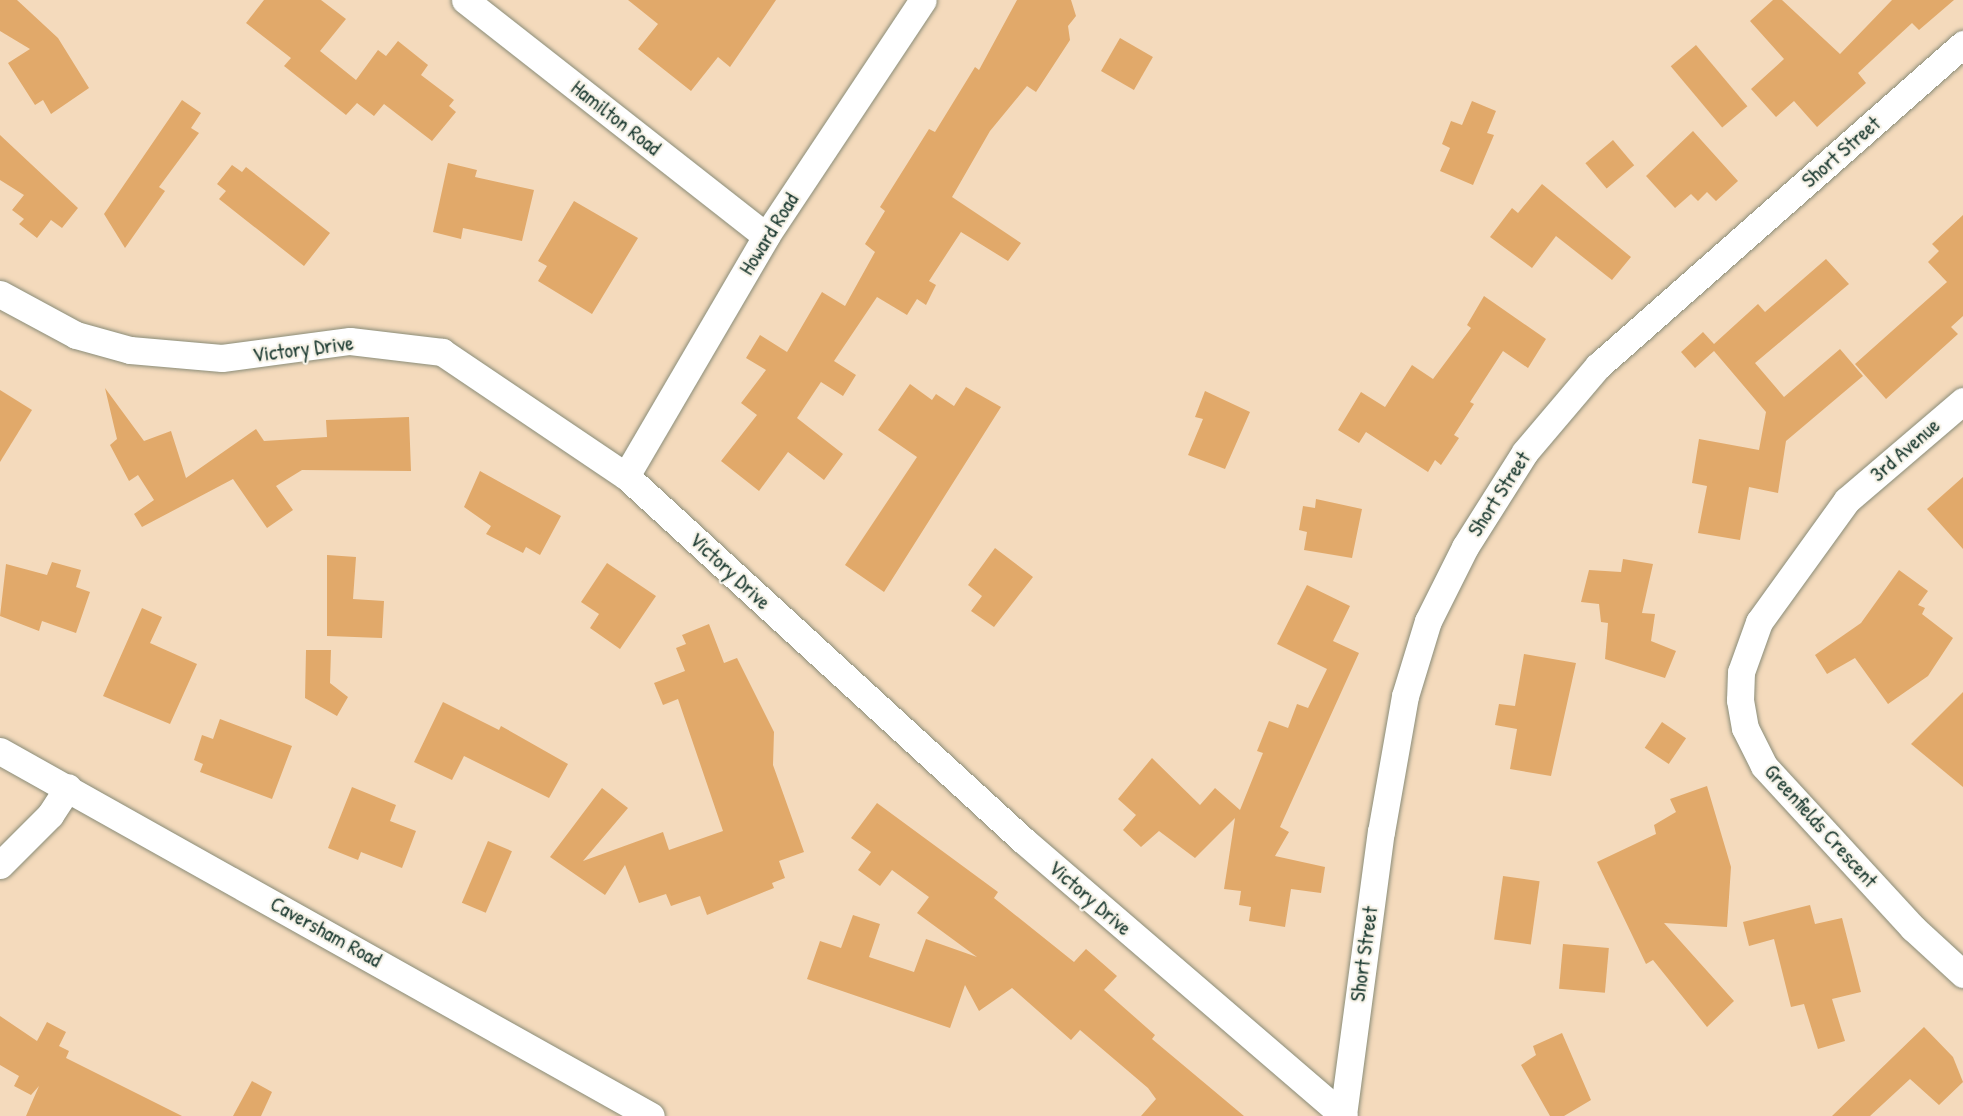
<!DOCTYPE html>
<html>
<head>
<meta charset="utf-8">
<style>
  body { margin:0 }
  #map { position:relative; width:1963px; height:1116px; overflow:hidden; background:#f4dabc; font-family:"Patrick Hand",sans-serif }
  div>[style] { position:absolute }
  .building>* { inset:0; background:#e1a96a; transform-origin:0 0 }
  .roads { filter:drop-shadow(0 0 2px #8a8c78) drop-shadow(0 0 2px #8a8c78) }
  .street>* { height:27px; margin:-13.5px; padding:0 13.5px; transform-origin:13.5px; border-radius:13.5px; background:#fff }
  span { translate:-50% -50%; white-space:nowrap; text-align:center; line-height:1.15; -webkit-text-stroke:4.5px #f7f3e8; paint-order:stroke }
  .street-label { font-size:21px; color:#1f3d34 }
</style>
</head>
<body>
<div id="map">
  <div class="building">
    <div style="clip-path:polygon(0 0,17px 0,58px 38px,89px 88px,51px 114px,43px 100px,35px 105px,8px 63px,30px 49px,0 31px)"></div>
    <div style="clip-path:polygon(264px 0,321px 0,346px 19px,320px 51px,356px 80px,378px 50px,386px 56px,398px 41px,428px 65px,421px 75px,454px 100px,449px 106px,456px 112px,432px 141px,384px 104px,374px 116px,357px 103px,346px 115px,284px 66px,291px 58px,246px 23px)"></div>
    <div style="clip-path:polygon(628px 0,776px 0,730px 67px,718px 57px,691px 91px,638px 49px,658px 24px)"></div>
    <div style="clip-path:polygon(1017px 0,1071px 0,1076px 16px,1068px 26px,1070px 40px,1036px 92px,1027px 86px,990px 131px,952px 197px,1021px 243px,1008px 261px,961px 232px,929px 281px,936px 285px,926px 305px,917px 299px,907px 315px,877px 297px,834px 361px,856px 375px,843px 396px,821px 382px,797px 418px,843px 454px,824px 480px,788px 452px,759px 491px,721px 461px,757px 415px,741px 403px,766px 370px,746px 358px,760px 335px,787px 352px,822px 292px,845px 306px,875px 252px,865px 244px,885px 211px,880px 207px,929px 129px,935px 132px,975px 67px,979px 70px)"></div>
    <div style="clip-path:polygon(1773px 0,1782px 0,1840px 54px,1892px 0,1954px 0,1919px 30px,1912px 23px,1858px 73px,1866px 83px,1817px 127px,1794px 101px,1776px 117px,1751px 89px,1784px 59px,1750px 21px)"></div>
    <div style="left:1120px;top:38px;width:38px;height:38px;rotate:30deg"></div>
    <div style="left:1696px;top:45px;width:80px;height:33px;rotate:50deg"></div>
    <div style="clip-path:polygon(182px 100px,201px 113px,191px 128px,199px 133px,159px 187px,165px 191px,125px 248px,104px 214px)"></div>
    <div style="clip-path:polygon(1472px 101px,1496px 111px,1487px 133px,1494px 135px,1473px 185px,1440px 171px,1450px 148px,1442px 144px,1451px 121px,1462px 125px)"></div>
    <div style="clip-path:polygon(1693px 131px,1738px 181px,1716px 201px,1707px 192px,1698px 201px,1691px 194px,1675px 208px,1646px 176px)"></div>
    <div style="clip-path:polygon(0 135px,78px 208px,62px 228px,51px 220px,37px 238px,19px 224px,24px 219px,12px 210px,24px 195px,0 180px)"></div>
    <div style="left:1613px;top:140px;width:33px;height:36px;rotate:50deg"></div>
    <div style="clip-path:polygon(448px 163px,477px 170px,475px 177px,534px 190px,522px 241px,463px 228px,461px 239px,433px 232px)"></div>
    <div style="clip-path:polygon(232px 165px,242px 172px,246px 167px,330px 233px,304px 266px,219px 199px,226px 191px,217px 184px)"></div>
    <div style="clip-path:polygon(1542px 184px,1631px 257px,1612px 280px,1556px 236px,1532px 268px,1490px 237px,1512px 208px,1518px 213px)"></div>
    <div style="clip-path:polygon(574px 201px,638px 238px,592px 314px,538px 281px,547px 266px,538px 261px)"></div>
    <div style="clip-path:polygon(1963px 215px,1963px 316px,1951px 327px,1958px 334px,1886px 399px,1855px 364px,1947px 282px,1928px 262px,1939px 251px,1932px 244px)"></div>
    <div style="clip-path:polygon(1826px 259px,1849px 284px,1755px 363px,1784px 397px,1840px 349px,1863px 376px,1786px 441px,1778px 493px,1749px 487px,1740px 540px,1698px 533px,1707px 486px,1692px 483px,1699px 439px,1759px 450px,1766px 412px,1714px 351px,1695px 368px,1681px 352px,1703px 332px,1714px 344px,1758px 304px,1765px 312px)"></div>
    <div style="clip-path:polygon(1484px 296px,1546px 339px,1528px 368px,1503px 351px,1470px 402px,1474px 404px,1454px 435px,1459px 438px,1441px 465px,1435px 460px,1428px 472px,1366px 432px,1359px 443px,1338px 430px,1361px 392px,1385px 407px,1412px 365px,1433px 379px,1471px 328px,1467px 325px)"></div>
    <div style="clip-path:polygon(910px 384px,932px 400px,936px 394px,954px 406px,966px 387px,1001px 407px,884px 592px,845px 565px,917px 457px,878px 430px)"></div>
    <div style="clip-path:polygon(105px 388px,144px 441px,171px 431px,186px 478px,256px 429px,264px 441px,327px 437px,326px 420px,409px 417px,411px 471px,302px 470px,276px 486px,293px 510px,267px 528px,233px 479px,142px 527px,134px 514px,154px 500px,138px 475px,129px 481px,110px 445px,117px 439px)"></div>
    <div style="clip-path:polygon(0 390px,32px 410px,0 462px)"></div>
    <div style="clip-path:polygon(1205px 391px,1250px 412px,1225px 469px,1188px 455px,1203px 419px,1195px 417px)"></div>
    <div style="clip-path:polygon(480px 471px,561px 516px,540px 555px,526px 547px,523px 553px,486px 534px,491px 526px,464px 507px)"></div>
    <div style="clip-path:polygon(1963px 477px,1963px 549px,1927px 509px)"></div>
    <div style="clip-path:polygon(1316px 499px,1362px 509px,1352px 558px,1304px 550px,1307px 532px,1299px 530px,1303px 506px,1315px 508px)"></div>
    <div style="clip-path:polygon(995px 548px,1033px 577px,994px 627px,971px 611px,982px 596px,968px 585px)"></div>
    <div style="clip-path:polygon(327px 555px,356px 557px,353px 599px,384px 601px,382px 638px,327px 636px)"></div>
    <div style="clip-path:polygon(1623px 559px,1653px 564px,1642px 613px,1655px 614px,1651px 641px,1676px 651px,1665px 678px,1605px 659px,1608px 623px,1601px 622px,1599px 604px,1581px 602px,1589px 570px,1621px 572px)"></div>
    <div style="clip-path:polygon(52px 562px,81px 570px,76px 587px,90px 592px,76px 633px,42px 621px,39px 631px,0 616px,6px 564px,47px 575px)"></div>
    <div style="clip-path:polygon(607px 563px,656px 596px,620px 649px,590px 628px,599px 614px,581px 602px)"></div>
    <div style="clip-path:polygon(1899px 570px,1928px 591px,1918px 605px,1925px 608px,1922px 614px,1953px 638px,1928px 676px,1888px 704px,1855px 658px,1827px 674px,1815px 655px,1861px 623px)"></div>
    <div style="clip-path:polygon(1307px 585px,1350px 606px,1333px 641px,1359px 653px,1280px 827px,1289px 832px,1275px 856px,1325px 867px,1321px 893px,1291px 889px,1285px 927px,1249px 921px,1251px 907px,1239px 905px,1241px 891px,1224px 889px,1235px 818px,1195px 858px,1159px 831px,1141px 847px,1123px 830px,1136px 815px,1118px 799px,1152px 758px,1200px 805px,1215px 788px,1240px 810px,1263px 753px,1257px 751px,1269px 721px,1288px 728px,1297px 704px,1308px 708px,1327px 669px,1277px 644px)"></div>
    <div style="clip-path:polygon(142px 608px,162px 617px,150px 643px,197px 664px,170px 724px,103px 696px)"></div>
    <div style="clip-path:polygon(709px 624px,724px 663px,737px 658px,774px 732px,773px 765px,804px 852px,779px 861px,785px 878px,772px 883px,774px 888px,707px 915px,700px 896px,671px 906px,666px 894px,639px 903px,625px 865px,605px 895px,550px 857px,602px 788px,628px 808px,583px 861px,663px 832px,669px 850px,723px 831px,678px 699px,663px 705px,654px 683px,685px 671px,676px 648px,686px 644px,682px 635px)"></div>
    <div style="clip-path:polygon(306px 650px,331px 650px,330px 683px,348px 697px,337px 716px,305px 698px)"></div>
    <div style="clip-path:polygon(1524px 654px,1576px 663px,1551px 776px,1510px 769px,1517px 729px,1495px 725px,1499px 704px,1515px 706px)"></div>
    <div style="clip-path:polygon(1963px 692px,1963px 787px,1911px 744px)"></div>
    <div style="clip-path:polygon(443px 702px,499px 730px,501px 726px,568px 764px,549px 798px,464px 756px,452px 780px,414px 762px)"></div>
    <div style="clip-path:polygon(220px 719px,292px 746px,272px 799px,200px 772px,203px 764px,194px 760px,202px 735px,213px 739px)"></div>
    <div style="left:1662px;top:722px;width:29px;height:31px;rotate:34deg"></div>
    <div style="clip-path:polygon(1707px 786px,1731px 867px,1727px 927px,1664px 923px,1734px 1001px,1707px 1027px,1653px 960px,1646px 964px,1597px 862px,1656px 834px,1654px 825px,1676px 812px,1670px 799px)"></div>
    <div style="clip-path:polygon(352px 787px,396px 805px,390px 821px,416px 831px,402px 868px,361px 852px,358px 860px,328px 848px)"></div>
    <div style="clip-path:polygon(877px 803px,998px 892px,994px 898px,1074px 962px,1086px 949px,1117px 976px,1104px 990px,1155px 1035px,1152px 1039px,1244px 1116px,1141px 1116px,1156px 1099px,1148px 1088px,1080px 1030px,1071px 1040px,1012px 988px,979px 1011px,965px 985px,950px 1028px,807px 979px,820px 941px,841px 948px,853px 915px,880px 924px,869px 957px,914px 972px,926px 939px,977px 957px,917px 913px,929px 897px,892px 870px,880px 886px,858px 870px,871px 852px,851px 838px)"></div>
    <div style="left:488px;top:841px;width:26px;height:67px;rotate:23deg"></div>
    <div style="left:1503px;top:876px;width:37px;height:64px;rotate:8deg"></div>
    <div style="clip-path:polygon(1810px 905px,1815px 924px,1842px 918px,1861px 992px,1832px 999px,1845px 1041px,1818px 1049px,1804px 1004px,1791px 1007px,1774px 939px,1749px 946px,1743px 922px)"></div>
    <div style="left:1563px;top:944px;width:46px;height:45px;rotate:5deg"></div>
    <div style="clip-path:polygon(0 1016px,37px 1041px,47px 1022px,66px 1032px,59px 1046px,69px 1051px,66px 1058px,182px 1116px,26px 1116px,39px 1086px,31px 1095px,14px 1086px,19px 1076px,0 1065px)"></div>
    <div style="clip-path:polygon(1924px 1027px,1953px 1057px,1963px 1082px,1939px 1105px,1910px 1079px,1870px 1116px,1832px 1116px)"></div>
    <div style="clip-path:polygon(1562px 1033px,1591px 1100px,1564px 1116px,1550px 1116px,1521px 1065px,1536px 1055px,1533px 1046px)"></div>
    <div style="clip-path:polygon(252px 1081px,272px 1092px,261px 1116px,233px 1116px)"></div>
  </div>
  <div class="roads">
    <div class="street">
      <div style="left:465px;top:0;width:382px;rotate:38.1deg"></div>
      <div style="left:0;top:294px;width:86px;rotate:28.3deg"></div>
      <div style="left:76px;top:335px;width:56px;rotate:15.5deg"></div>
      <div style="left:130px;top:350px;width:92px;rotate:5deg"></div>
      <div style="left:222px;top:358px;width:129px;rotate:-7.6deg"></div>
      <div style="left:350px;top:341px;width:93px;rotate:6.8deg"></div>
      <div style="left:442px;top:352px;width:222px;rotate:34deg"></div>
      <div style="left:626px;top:476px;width:539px;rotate:42.52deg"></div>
      <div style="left:1023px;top:840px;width:423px;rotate:40.7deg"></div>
      <div style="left:1963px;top:401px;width:153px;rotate:139.5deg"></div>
      <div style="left:1847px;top:500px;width:150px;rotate:125.8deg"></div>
      <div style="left:1759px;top:622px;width:53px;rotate:109.8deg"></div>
      <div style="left:1741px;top:672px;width:28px;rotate:92deg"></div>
      <div style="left:1740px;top:700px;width:28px;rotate:80deg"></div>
      <div style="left:1745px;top:728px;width:42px;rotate:63.4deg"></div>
      <div style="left:1764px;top:766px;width:220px;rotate:47.4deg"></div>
      <div style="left:1913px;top:928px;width:68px;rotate:42.6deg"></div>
      <div style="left:626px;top:476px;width:278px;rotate:-59.7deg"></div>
      <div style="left:766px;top:236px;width:283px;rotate:-56.4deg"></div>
      <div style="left:0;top:751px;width:746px;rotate:29.28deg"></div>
      <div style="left:0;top:865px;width:71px;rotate:-45deg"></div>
      <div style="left:50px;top:815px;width:33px;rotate:-57deg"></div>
      <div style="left:1343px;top:1115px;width:286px;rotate:-82.4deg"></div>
      <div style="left:1381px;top:832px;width:138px;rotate:-80deg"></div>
      <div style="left:1405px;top:696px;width:78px;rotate:-73deg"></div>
      <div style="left:1428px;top:621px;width:83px;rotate:-63.4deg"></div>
      <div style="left:1465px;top:547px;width:112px;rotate:-57.7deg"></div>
      <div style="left:1525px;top:452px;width:113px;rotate:-49.7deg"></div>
      <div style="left:1598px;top:366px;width:487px;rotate:-41.4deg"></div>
    </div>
  </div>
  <div class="street-label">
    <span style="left:616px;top:118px;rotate:38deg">Hamilton Road</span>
    <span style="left:1841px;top:152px;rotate:-41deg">Short Street</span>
    <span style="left:769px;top:234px;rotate:-58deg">Howard Road</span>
    <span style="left:303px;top:349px;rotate:-7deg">Victory Drive</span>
    <span style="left:1905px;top:450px;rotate:-41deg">3rd Avenue</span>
    <span style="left:1499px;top:494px;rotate:-57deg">Short Street</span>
    <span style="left:730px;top:571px;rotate:43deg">Victory Drive</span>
    <span style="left:1821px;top:826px;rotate:48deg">Greenfields Crescent</span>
    <span style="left:1090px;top:898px;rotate:41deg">Victory Drive</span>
    <span style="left:326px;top:932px;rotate:29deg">Caversham Road</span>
    <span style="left:1364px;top:954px;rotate:-82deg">Short Street</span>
  </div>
</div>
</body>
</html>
